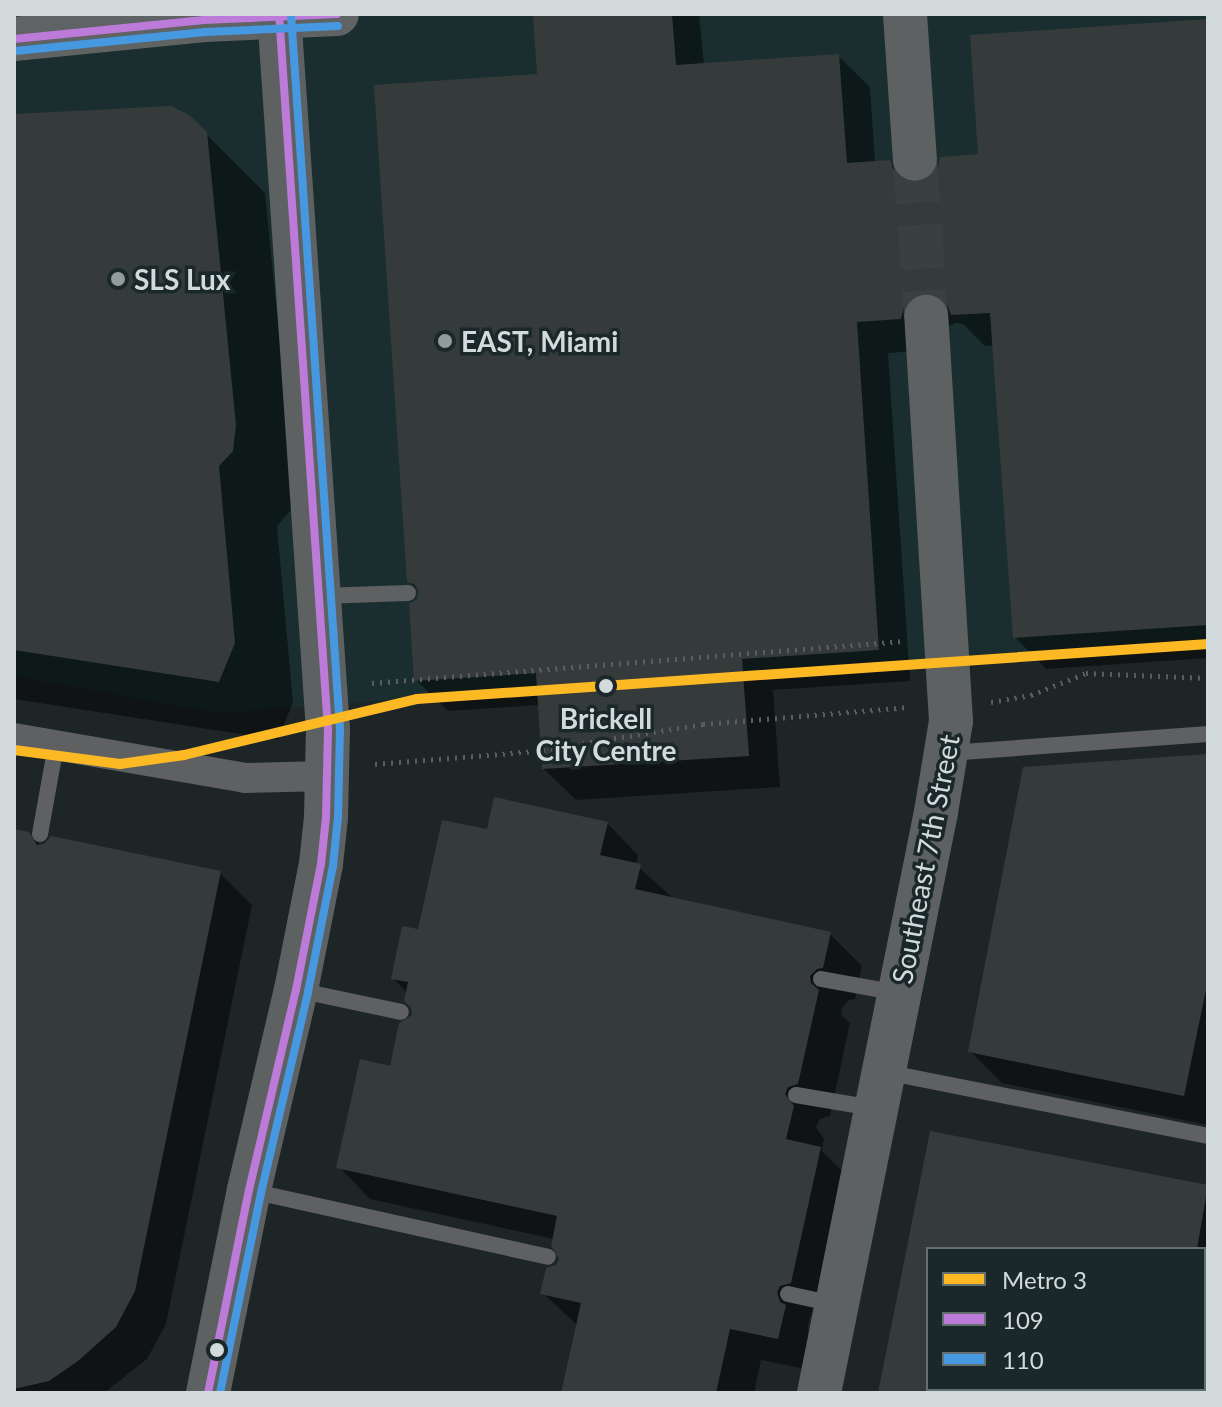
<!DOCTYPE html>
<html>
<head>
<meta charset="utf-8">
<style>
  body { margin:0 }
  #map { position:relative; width:1222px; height:1407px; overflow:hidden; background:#1e2526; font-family:Lato,sans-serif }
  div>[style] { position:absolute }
  .built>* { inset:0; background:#1a2e2f }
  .shadow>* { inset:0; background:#0007 }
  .building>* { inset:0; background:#353b3b }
  .primary-tunnel>* { height:44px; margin-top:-22px; transform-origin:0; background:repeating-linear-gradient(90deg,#394041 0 44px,transparent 0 66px) }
  .path>* { height:5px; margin-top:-2.5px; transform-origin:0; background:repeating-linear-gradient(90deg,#5a5e5f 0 2px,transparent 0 8px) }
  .lane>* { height:16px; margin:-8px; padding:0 8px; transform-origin:8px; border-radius:8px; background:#5e6062 }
  .street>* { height:30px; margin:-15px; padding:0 15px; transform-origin:15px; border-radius:15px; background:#5e6062 }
  .secondary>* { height:44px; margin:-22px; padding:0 22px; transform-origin:22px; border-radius:22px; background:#5f6364 }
  .primary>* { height:44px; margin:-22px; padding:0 22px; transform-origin:22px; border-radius:22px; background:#5d6162 }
  .bus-1>* { height:8px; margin:-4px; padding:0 4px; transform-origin:4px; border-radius:4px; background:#bd7bd9 }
  .bus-2>* { height:8px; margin:-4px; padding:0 4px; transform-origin:4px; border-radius:4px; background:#4699e1 }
  .metro-1>* { height:10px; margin:-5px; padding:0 5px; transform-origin:5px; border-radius:5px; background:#fdb924 }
  .dots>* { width:22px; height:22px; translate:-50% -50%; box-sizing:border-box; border:4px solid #1b2829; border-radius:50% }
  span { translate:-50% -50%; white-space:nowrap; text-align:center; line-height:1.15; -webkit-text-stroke:7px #1b2829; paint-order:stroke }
  .poi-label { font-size:28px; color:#d2dadb; font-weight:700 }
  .left { translate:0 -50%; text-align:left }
  .stop-label { font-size:28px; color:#d2dadb; font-weight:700 }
  .street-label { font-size:28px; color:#d2dadb }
  .frame { position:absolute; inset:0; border:16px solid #d2dadb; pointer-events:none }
  .legend { position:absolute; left:926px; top:1247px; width:280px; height:144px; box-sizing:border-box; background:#1b2829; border:2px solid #646f70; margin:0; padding:10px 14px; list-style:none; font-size:24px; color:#d2dadb }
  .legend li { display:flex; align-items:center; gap:16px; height:40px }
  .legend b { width:40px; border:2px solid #646f70 }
</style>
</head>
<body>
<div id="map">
  <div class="built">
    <div style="clip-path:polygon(14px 14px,1208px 14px,1208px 638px,219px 713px,14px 676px)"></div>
  </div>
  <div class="shadow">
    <div style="clip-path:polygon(535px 14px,699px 14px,704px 65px,838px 56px,870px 87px,875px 163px,889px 162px,912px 185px,918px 186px,980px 156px,1208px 21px,1208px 658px,1046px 669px,1015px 637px,995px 345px,985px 346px,963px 324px,956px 323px,943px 328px,932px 350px,888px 353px,910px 681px,773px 690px,780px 787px,576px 800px,544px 769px,540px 705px,448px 711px,416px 680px,421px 593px,409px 581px,539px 76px)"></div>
    <div style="clip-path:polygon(14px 116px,188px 116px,265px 193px,294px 485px,291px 510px,277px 526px,293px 702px,278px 740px,14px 699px)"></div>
    <div style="clip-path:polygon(1208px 756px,1208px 1125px,1002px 1083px,970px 1051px)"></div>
    <div style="clip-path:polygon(607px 823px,638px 855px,636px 865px,672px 897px,830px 934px,862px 966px,855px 999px,849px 1000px,841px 1009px,842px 1016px,850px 1023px,830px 1116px,820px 1119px,816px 1127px,824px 1139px,822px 1151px,851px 1180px,808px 1325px,810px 1370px,761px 1360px,754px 1393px,563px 1393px,578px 1326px,543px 1293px,561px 1258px,554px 1239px,370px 1199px,339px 1167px,391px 1068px,414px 1016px,407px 993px,393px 978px,419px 932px,489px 832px)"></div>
    <div style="clip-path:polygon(14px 831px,28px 834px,41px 846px,220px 873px,252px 905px,166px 1324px,147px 1359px,104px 1393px,14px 1393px)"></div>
    <div style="clip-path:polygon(evenodd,931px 1133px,1208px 1188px,1208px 1393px,881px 1393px,931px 1133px,928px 1249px,1204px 1249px,1204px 1389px,928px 1389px,928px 1249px)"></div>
  </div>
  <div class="building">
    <div style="clip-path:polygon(533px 14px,672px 14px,676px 65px,839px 54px,847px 163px,890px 160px,895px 174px,903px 181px,916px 184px,930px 179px,938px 169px,940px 157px,978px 154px,970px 35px,1208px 19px,1208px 625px,1013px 638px,990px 313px,951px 315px,947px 304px,938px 295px,924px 292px,912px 297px,904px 305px,901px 319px,857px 322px,879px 650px,742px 659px,749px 756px,542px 769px,536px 673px,414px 681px,409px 604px,417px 599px,419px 592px,414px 584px,407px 582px,374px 85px,537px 74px)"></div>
    <div style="clip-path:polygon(171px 106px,189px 115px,207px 132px,236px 425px,233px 451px,219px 466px,235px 643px,219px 682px,14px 650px,14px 114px)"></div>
    <div style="clip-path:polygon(1208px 754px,1208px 980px,1184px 1096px,968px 1052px,1023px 767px)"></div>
    <div style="clip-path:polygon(494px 797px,608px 822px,600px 855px,641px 864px,635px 889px,831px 932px,823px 968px,817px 969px,810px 976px,811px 983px,819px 990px,798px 1084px,788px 1087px,785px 1094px,794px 1106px,786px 1139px,821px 1147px,791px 1283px,780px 1286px,777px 1292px,780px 1302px,786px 1305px,778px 1339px,730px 1329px,716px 1393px,561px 1393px,581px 1303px,540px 1294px,546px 1268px,556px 1265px,559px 1259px,551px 1246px,557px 1216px,336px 1168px,360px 1059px,390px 1066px,399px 1023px,412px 1015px,411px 1008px,404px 1001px,408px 982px,391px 979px,402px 926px,418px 929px,442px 820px,487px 829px)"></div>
    <div style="clip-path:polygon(14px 829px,29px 832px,37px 845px,44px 844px,51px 836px,221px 871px,135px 1291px,116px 1327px,78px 1361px,49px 1381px,14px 1389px)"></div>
    <div style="clip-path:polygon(930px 1131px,1208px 1185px,1197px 1249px,928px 1249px,928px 1393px,878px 1393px)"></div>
  </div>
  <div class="primary-tunnel">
    <div style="left:915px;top:159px;width:158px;rotate:86deg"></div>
  </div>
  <div class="path">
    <div style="left:372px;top:683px;width:534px;rotate:-4.51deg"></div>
    <div style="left:991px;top:702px;width:41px;rotate:-9.9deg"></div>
    <div style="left:1031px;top:695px;width:59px;rotate:-21.8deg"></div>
    <div style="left:1086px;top:673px;width:122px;rotate:2.3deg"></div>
    <div style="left:375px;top:764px;width:161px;rotate:-4.6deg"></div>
    <div style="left:535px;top:751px;width:170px;rotate:-9.1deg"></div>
    <div style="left:703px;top:724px;width:207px;rotate:-4.7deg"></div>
  </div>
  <div class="lane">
    <div style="left:321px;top:596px;width:87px;rotate:-2deg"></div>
    <div style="left:949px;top:753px;width:260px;rotate:-4.2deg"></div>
    <div style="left:40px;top:834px;width:90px;rotate:-79.8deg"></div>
    <div style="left:821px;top:979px;width:78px;rotate:10.3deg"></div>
    <div style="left:297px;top:990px;width:106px;rotate:11.9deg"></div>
    <div style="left:885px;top:1072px;width:329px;rotate:11.2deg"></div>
    <div style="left:796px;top:1095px;width:78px;rotate:9.6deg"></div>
    <div style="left:251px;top:1191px;width:304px;rotate:12.5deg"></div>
    <div style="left:788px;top:1294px;width:47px;rotate:12.3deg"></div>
  </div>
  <div class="street">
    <div style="left:14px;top:738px;width:234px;rotate:9.8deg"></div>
    <div style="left:245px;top:778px;width:82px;rotate:-1.4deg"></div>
  </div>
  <div class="secondary">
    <div style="left:14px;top:39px;width:191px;rotate:-5.7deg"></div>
    <div style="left:204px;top:20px;width:133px;rotate:-2.6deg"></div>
  </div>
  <div class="primary">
    <div style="left:905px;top:14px;width:145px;rotate:86.1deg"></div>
    <div style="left:208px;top:1393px;width:207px;rotate:-78.6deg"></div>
    <div style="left:249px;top:1190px;width:205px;rotate:-76.8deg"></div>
    <div style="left:296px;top:990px;width:128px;rotate:-78.8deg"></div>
    <div style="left:321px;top:864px;width:47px;rotate:-83.9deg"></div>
    <div style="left:326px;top:817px;width:87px;rotate:-88.7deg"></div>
    <div style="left:328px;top:730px;width:718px;rotate:-93.91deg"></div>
    <div style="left:819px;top:1393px;width:593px;rotate:-78.61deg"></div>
    <div style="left:936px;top:812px;width:92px;rotate:-80.6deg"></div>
    <div style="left:951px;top:721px;width:405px;rotate:-93.5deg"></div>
  </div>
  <div class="bus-1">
    <div style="left:14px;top:39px;width:191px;rotate:-5.7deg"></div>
    <div style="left:204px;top:20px;width:133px;rotate:-2.6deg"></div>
    <div style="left:208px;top:1393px;width:207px;rotate:-78.6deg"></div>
    <div style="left:249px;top:1190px;width:205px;rotate:-76.8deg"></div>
    <div style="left:296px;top:990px;width:128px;rotate:-78.8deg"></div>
    <div style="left:321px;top:864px;width:47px;rotate:-83.9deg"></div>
    <div style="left:326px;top:817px;width:87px;rotate:-88.7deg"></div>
    <div style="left:328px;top:730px;width:718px;rotate:-93.91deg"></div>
  </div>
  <div class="bus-2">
    <div style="left:15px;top:51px;width:191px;rotate:-5.7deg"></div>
    <div style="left:205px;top:32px;width:133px;rotate:-2.6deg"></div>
    <div style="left:220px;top:1393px;width:204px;rotate:-78.4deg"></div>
    <div style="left:261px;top:1193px;width:206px;rotate:-76.8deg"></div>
    <div style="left:308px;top:992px;width:128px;rotate:-78.8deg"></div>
    <div style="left:333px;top:866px;width:49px;rotate:-84.2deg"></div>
    <div style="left:338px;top:817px;width:88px;rotate:-88.7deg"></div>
    <div style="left:340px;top:729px;width:717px;rotate:-93.92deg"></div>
  </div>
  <div class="metro-1">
    <div style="left:14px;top:750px;width:107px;rotate:7.5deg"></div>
    <div style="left:120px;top:764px;width:65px;rotate:-8deg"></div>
    <div style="left:184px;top:755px;width:240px;rotate:-13.5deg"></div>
    <div style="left:417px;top:699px;width:793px;rotate:-3.98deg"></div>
  </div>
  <div class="dots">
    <div style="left:118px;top:279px;background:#939b9c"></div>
    <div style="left:445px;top:341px;background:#939b9c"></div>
    <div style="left:606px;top:686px;background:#d2dadb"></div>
    <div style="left:217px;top:1350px;background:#d2dadb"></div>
  </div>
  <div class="poi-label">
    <span class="left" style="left:134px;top:279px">SLS Lux</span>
    <span class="left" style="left:461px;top:341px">EAST, Miami</span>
  </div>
  <div class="stop-label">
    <span style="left:606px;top:734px">Brickell<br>City Centre</span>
  </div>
  <div class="street-label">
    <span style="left:925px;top:859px;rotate:-79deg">Southeast 7th Street</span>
  </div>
  <div class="frame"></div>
  <ul class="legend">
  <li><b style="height:10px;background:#fdb924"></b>Metro 3</li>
  <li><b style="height:10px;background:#bd7bd9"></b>109</li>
  <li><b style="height:10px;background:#4699e1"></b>110</li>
  </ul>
</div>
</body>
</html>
